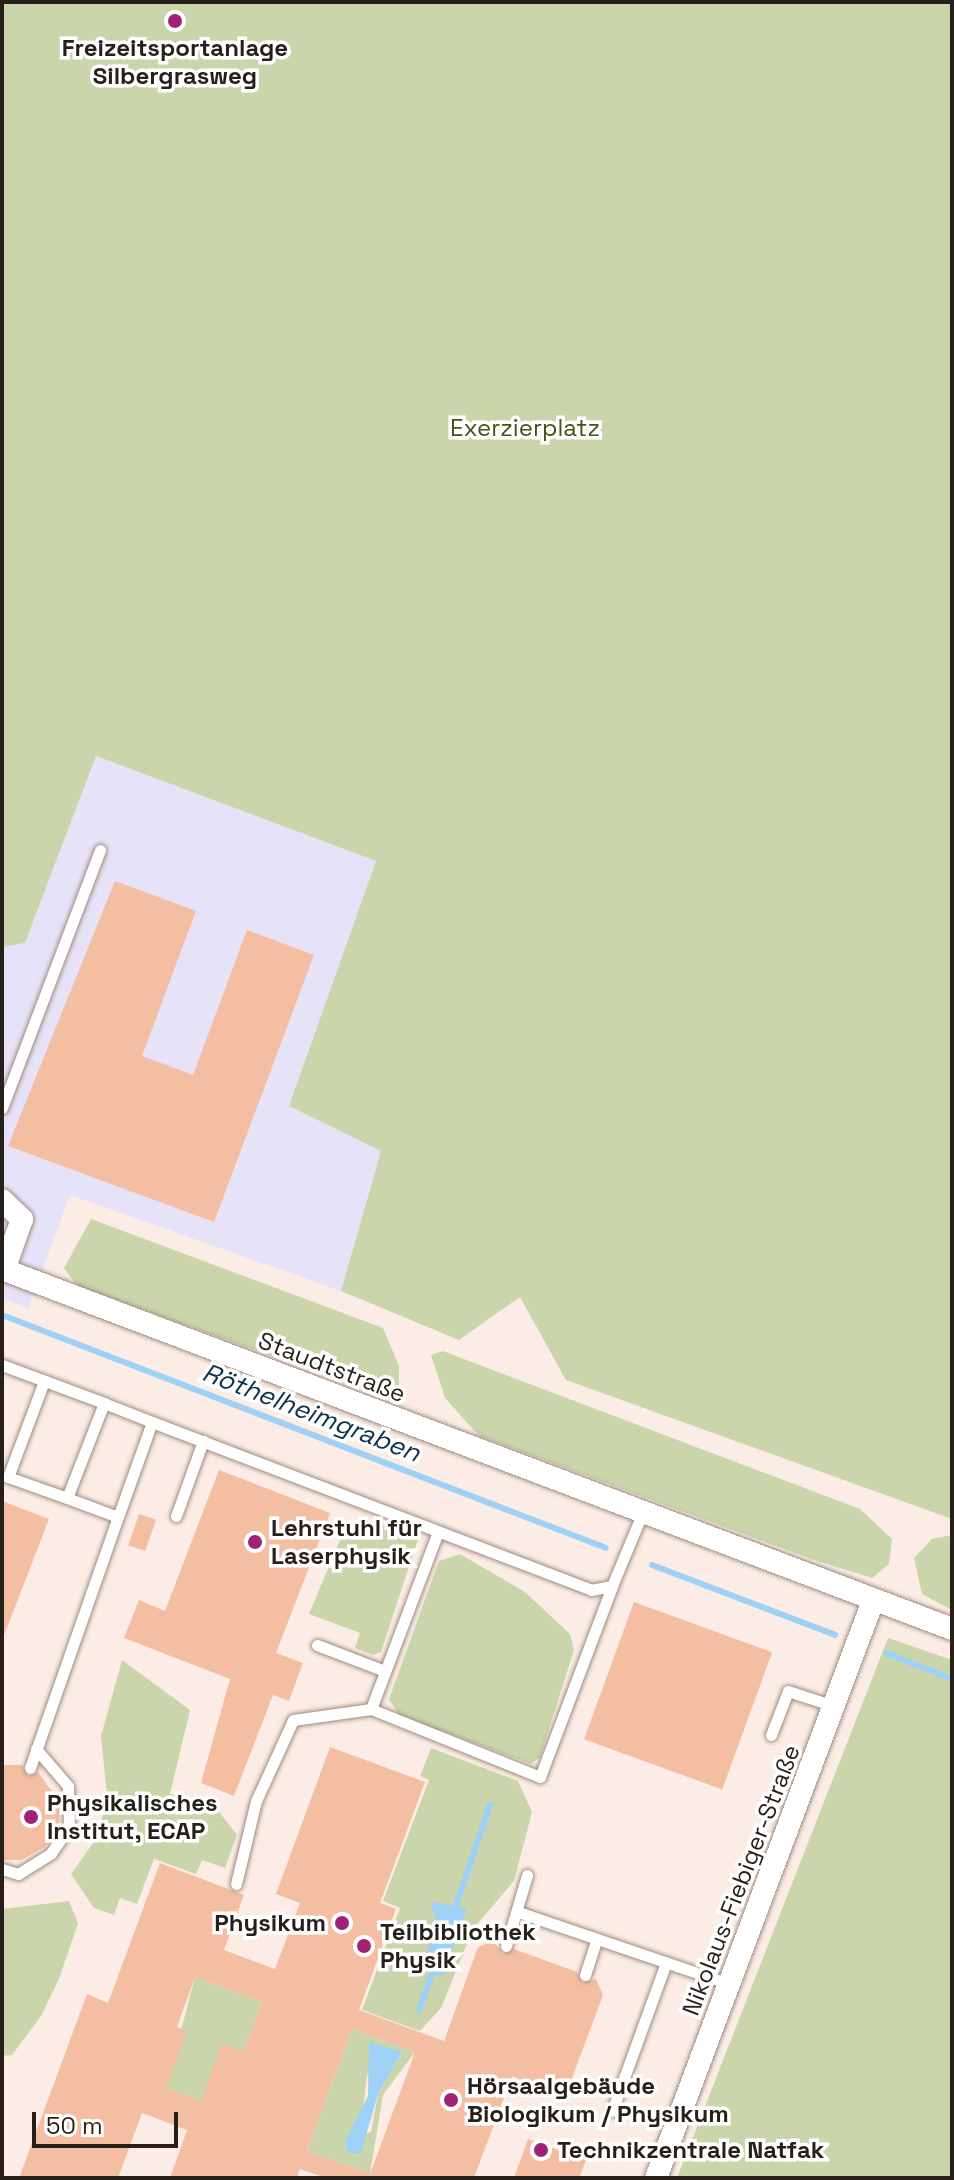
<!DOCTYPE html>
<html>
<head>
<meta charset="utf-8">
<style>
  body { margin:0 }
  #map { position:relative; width:954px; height:2180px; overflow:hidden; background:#fbede5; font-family:"Space Grotesk",sans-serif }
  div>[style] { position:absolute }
  .commercial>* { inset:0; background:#e6e3f9 }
  .green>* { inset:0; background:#cad5ac }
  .water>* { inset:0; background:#9ed1f5 }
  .stream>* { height:6px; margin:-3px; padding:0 3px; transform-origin:3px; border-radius:3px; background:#9ed1f5 }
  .building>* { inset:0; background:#f3bea1; transform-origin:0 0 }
  .roads { filter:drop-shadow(0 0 2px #a18a7f) drop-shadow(0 0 2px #a18a7f) }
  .lane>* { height:11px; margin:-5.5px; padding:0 5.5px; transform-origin:5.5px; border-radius:5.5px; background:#fff }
  .street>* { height:22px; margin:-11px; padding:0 11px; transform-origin:11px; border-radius:11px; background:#fff }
  .dots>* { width:22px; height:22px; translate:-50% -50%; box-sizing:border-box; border:4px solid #fff; border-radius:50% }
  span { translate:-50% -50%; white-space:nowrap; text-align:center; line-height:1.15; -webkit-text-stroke:7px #fff; paint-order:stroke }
  .poi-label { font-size:24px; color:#271f1a; font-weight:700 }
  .left { translate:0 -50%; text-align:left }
  .right { translate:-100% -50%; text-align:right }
  .park-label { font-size:24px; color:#465217 }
  .street-label { font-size:24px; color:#271f1a }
  .water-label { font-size:26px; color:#0a334c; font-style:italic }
  .frame { position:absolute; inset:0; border:4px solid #271f1a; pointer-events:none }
  .scale { position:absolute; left:32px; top:2112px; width:146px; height:36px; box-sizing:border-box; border:4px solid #271f1a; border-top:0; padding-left:10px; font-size:24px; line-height:28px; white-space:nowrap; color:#271f1a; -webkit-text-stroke:6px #fff; paint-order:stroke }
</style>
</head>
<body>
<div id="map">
  <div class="commercial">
    <div style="clip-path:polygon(96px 756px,376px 861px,289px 1106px,381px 1151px,341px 1291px,70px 1195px,28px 1308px,2px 1298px,2px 947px,25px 943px)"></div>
  </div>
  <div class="green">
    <div style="clip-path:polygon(2px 2px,952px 2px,952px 1519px,566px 1380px,520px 1297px,459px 1340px,341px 1291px,381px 1151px,289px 1106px,376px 861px,96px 756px,25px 943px,2px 947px)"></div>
    <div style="clip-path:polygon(91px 1219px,383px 1328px,399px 1366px,399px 1402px,77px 1286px,64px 1268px)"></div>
    <div style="clip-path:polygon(443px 1351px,860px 1509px,892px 1539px,889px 1564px,872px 1578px,814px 1560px,479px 1436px,445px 1398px,431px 1355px)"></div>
    <div style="clip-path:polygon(348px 1521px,389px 1525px,418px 1539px,381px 1652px,373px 1655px,355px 1648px,360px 1633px,309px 1614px)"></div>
    <div style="clip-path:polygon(952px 1535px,952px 1610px,922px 1594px,914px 1558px,932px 1539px)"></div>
    <div style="clip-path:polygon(460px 1554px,525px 1592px,570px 1634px,574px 1650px,540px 1757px,531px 1764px,399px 1715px,389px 1699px,439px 1561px)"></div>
    <div style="clip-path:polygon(888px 1638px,952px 1660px,952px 2178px,677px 2178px)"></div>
    <div style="clip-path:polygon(122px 1660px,190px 1710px,170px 1794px,216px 1808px,237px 1835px,225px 1868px,202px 1860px,196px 1874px,154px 1859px,137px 1904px,120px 1898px,114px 1915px,94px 1908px,71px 1874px,98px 1836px,107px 1795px,101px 1736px)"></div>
    <div style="clip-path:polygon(evenodd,431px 1748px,518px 1781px,532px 1812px,514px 1881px,473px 1929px,441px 2008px,420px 2031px,362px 2010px,400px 1908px,383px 1901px,429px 1780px,420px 1776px,431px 1748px,431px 1902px,455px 1939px,442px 1976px,437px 1924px,431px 1902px)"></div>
    <div style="clip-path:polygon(69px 1901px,78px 1923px,59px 1979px,41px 2016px,12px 2055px,2px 2056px,2px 1909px)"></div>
    <div style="clip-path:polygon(195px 1977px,262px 2002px,243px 2052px,201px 2101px,166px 2088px)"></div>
    <div style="clip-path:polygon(evenodd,352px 2029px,415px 2052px,383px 2095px,370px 2174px,307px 2151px,352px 2029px,402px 2052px,378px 2094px,371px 2132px,345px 2141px,362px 2119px,367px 2075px,402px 2052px)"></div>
  </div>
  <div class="water">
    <div style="clip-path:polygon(430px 1902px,467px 1908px,443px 1976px,432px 1974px,425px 1959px,437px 1924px)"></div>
    <div style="clip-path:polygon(369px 2042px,402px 2052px,378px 2094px,361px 2153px,348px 2153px,345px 2141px,368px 2096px)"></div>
  </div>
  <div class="stream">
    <div style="left:2px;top:1315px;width:647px;rotate:21.09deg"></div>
    <div style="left:652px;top:1565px;width:196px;rotate:20.9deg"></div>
    <div style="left:886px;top:1653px;width:71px;rotate:21.5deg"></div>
    <div style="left:455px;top:1909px;width:110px;rotate:-71.4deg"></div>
    <div style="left:419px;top:2010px;width:45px;rotate:-70.3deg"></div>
  </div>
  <div class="building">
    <div style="clip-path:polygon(115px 881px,196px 911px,142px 1056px,193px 1075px,247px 930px,314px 955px,214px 1222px,8px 1146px)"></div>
    <div style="clip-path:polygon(219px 1470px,330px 1513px,276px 1653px,303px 1663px,289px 1701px,273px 1695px,234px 1796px,201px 1783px,230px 1679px,124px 1638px,139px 1600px,165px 1611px)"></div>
    <div style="clip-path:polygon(2px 1501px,49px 1519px,3px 1638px,2px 1638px)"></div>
    <div style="left:139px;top:1514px;width:18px;height:33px;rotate:19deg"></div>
    <div style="left:634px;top:1602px;width:147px;height:146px;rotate:20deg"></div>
    <div style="clip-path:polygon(evenodd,330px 1747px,425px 1782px,380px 1903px,396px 1909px,359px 2010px,444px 2041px,478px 1947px,493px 1941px,503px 1954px,514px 1949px,577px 1972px,582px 1983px,596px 1979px,603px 1995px,569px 2086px,555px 2093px,512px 2076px,474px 2178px,326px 2178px,300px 2169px,297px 2178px,170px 2178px,187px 2130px,142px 2113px,118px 2178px,19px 2178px,87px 1994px,108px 2003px,160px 1863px,244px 1895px,224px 1950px,275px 1969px,300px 1903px,276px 1894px,330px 1747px,195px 1977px,262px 2002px,243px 2052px,222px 2044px,201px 2101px,166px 2088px,187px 2031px,177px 2027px,195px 1977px,330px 1747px,352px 2029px,415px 2052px,370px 2174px,307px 2151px,352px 2029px)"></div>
    <div style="clip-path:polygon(2px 1765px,22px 1765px,28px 1776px,38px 1772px,60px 1803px,59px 1827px,45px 1847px,21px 1860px,2px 1860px)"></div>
    <div style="clip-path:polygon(528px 2139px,586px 2160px,579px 2178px,514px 2178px)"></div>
  </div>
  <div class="roads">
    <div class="lane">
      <div style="left:2px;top:1108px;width:276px;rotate:-69.2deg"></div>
      <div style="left:2px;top:1365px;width:109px;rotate:20.4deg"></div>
      <div style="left:104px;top:1403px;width:102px;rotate:111.3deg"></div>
      <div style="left:67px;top:1498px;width:63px;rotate:-160.4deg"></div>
      <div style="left:8px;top:1477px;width:103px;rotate:-69.4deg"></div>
      <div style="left:104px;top:1403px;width:52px;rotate:21.6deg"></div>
      <div style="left:67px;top:1498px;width:54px;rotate:20.4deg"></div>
      <div style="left:118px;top:1517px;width:101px;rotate:-70.3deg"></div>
      <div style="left:152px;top:1422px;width:470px;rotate:20.9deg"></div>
      <div style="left:591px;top:1590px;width:21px;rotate:-11deg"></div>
      <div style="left:612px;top:1586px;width:78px;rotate:-67.4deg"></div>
      <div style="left:176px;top:1516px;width:80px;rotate:-70.2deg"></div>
      <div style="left:317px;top:1645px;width:73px;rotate:20.9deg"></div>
      <div style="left:371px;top:1709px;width:189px;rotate:-69.3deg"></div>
      <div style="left:771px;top:1735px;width:47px;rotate:-68.9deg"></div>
      <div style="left:788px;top:1691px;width:48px;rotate:18.1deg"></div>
      <div style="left:30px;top:1768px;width:266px;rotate:-70.7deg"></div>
      <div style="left:2px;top:1869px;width:17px;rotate:17deg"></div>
      <div style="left:18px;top:1874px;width:39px;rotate:-32deg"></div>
      <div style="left:51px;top:1853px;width:32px;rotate:-55deg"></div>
      <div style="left:69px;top:1827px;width:41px;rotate:-91.4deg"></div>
      <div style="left:68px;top:1786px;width:49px;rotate:-130.9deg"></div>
      <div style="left:236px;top:1884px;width:85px;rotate:-76.5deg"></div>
      <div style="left:256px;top:1801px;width:89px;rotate:-65.4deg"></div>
      <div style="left:293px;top:1720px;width:79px;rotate:-8deg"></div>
      <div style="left:371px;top:1709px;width:182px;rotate:21.9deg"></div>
      <div style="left:540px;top:1777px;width:204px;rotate:-69.3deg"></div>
      <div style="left:521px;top:1913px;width:220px;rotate:18.8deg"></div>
      <div style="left:506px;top:1946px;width:74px;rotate:-73.5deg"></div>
      <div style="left:585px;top:1975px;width:38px;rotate:-72deg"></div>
      <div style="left:612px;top:2111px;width:158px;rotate:-70deg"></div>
    </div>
    <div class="street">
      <div style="left:2px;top:1200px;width:28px;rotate:44deg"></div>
      <div style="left:22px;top:1219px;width:54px;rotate:109.4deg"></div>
      <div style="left:2px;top:1269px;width:1016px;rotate:20.75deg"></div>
      <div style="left:656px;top:2178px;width:616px;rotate:-69.39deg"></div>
    </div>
  </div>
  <div class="dots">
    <div style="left:175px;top:21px;background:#a02275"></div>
    <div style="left:255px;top:1542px;background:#a02275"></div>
    <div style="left:31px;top:1817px;background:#a02275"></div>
    <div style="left:342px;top:1923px;background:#a02275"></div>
    <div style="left:364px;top:1946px;background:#a02275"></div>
    <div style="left:451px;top:2100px;background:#a02275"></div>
    <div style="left:541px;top:2150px;background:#a02275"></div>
  </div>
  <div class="poi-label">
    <span style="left:175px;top:62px">Freizeitsportanlage<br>Silbergrasweg</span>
    <span class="left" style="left:271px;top:1542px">Lehrstuhl für<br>Laserphysik</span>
    <span class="left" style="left:47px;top:1817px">Physikalisches<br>Institut, ECAP</span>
    <span class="right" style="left:326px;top:1923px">Physikum</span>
    <span class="left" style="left:380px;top:1946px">Teilbibliothek<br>Physik</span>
    <span class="left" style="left:467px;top:2100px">Hörsaalgebäude<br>Biologikum / Physikum</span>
    <span class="left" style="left:557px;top:2150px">Technikzentrale Natfak</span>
  </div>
  <div class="park-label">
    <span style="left:525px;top:428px">Exerzierplatz</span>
  </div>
  <div class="street-label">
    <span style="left:332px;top:1367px;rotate:21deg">Staudtstraße</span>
    <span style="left:741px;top:1880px;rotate:-69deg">Nikolaus-Fiebiger-Straße</span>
  </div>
  <div class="water-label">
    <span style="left:311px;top:1413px;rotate:21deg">Röthelheimgraben</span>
  </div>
  <div class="frame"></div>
  <div class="scale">50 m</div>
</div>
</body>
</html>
